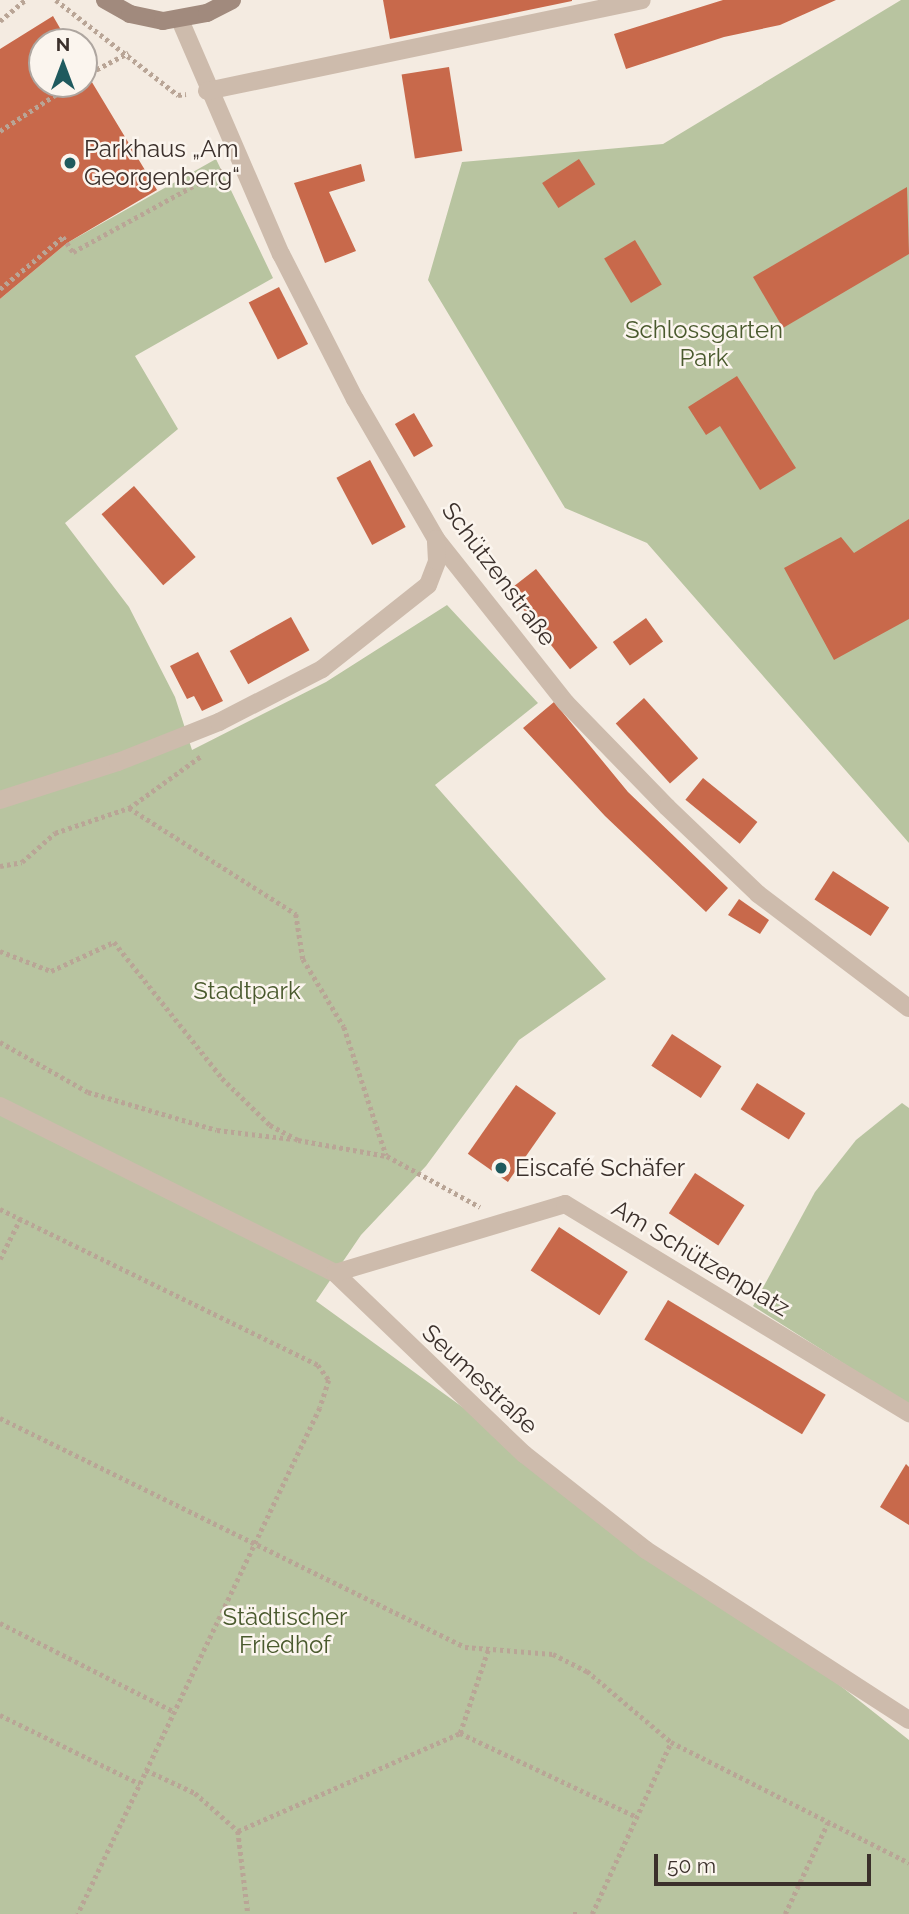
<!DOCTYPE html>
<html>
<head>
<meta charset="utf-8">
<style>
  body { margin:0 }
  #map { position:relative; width:909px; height:1914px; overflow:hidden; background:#f4ebe1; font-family:Raleway,sans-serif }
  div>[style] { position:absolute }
  .green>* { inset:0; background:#b8c4a0 }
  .building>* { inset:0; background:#c8694b; transform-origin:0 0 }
  .path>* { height:4.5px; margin-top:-2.25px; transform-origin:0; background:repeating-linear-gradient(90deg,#b9a596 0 3.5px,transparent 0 7px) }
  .street>* { height:18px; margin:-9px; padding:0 9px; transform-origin:9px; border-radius:9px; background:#cdbbac }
  .secondary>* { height:18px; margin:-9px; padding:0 9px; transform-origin:9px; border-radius:9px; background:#a18a7d }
  .dots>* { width:19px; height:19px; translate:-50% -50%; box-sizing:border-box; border:4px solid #fbf5ee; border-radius:50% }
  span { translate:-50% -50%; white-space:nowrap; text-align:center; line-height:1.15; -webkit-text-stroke:5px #fbf5ee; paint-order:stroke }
  .poi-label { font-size:24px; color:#3b302b }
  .left { translate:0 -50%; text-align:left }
  .park-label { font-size:24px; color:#4a5a2e }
  .street-label { font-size:24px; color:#3b302b }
  .north { position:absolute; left:28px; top:28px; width:70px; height:70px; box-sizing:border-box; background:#fbf5ee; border:2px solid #aea6a0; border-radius:50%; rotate:0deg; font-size:19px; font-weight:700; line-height:28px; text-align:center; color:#3b302b }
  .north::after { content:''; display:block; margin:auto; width:24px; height:32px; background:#1f5a5e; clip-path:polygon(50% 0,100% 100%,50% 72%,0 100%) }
  .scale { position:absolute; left:654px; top:1854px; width:217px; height:32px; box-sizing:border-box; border:4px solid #3b302b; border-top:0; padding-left:9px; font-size:21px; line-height:24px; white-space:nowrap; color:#3b302b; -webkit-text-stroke:5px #fbf5ee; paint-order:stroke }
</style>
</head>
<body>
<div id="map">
  <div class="green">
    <div style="clip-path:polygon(901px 0,909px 0,909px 843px,647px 543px,565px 508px,428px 280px,462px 162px,663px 144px)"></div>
    <div style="clip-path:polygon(216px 159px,273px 278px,135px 356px,178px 429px,65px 523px,129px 607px,175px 697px,192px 750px,326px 682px,447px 605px,538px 703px,435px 785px,606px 979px,519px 1040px,426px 1166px,361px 1235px,316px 1301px,766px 1627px,909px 1740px,909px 1914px,0 1914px,0 299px,67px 243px)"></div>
    <div style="clip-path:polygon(902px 1103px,909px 1108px,909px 1405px,753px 1306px,815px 1192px,856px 1140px)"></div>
  </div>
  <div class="building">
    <div style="clip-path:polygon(383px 0,572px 0,572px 1px,390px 39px)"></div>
    <div style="clip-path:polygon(723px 0,836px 0,780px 25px,724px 37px,626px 69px,614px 34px)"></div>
    <div style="clip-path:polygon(53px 16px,68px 42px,42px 42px,42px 84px,84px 84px,84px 69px,157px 190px,67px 243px,0 299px,0 49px)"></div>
    <div style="left:449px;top:67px;width:85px;height:48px;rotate:81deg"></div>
    <div style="left:579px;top:159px;width:30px;height:44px;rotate:57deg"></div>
    <div style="clip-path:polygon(361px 164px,365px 181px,329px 192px,356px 251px,325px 263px,294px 183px)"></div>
    <div style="clip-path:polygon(907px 187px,909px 254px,783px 328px,753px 277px)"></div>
    <div style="left:635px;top:240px;width:52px;height:36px;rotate:59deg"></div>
    <div style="left:279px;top:287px;width:64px;height:34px;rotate:63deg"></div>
    <div style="clip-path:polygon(737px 376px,796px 468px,760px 490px,720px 426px,706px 435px,688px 407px)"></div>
    <div style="left:414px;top:413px;width:38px;height:22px;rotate:60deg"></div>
    <div style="left:370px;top:460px;width:76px;height:38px;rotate:62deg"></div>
    <div style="left:134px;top:486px;width:94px;height:43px;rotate:49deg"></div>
    <div style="clip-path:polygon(909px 519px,909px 619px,834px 660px,784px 568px,841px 537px,854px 553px)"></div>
    <div style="left:536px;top:569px;width:100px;height:35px;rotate:52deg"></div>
    <div style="left:291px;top:617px;width:38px;height:70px;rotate:61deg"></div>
    <div style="left:646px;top:618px;width:29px;height:41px;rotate:54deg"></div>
    <div style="clip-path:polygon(198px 652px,223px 701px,202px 711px,194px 696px,187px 699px,170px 666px)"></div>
    <div style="left:644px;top:698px;width:81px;height:38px;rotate:48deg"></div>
    <div style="clip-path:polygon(554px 702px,628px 792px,728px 888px,706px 912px,605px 816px,523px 728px)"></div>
    <div style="left:703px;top:778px;width:70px;height:28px;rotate:39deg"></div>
    <div style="left:833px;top:871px;width:67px;height:34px;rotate:33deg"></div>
    <div style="clip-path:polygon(739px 899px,769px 920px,760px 934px,728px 915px)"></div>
    <div style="left:672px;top:1034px;width:59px;height:38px;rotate:33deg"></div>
    <div style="left:757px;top:1083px;width:57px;height:31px;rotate:32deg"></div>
    <div style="left:516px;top:1085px;width:49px;height:84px;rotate:35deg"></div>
    <div style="left:695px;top:1173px;width:59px;height:48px;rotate:33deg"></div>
    <div style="left:559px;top:1227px;width:82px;height:52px;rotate:33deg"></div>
    <div style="left:668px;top:1300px;width:184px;height:46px;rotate:31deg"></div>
    <div style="clip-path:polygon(906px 1464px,909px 1467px,909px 1525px,880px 1507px)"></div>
  </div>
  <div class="path">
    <div style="left:56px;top:0;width:155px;rotate:37.9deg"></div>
    <div style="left:178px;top:95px;width:8px;rotate:-7deg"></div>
    <div style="left:0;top:21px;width:33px;rotate:-40deg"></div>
    <div style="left:84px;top:76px;width:50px;rotate:-27.6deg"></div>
    <div style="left:0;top:131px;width:86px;rotate:-33.1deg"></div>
    <div style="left:0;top:289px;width:82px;rotate:-39.5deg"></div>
    <div style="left:63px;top:237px;width:18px;rotate:56deg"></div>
    <div style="left:73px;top:252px;width:170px;rotate:-28.8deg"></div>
    <div style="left:129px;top:808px;width:198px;rotate:32.4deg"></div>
    <div style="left:296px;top:914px;width:46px;rotate:81.2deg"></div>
    <div style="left:303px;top:959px;width:79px;rotate:58.9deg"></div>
    <div style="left:344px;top:1027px;width:135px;rotate:71.8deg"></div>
    <div style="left:0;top:866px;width:22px;rotate:-10deg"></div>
    <div style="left:22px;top:862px;width:44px;rotate:-41.3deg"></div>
    <div style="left:55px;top:833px;width:78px;rotate:-18.7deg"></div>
    <div style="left:129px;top:808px;width:89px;rotate:-35.8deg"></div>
    <div style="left:0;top:951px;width:55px;rotate:21.4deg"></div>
    <div style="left:51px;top:971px;width:69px;rotate:-24.7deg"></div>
    <div style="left:114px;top:942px;width:174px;rotate:51.5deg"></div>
    <div style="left:222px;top:1078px;width:67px;rotate:44.4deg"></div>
    <div style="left:270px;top:1125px;width:32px;rotate:28deg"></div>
    <div style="left:298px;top:1140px;width:90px;rotate:10.2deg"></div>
    <div style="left:387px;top:1156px;width:106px;rotate:28.7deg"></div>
    <div style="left:0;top:1042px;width:101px;rotate:29.6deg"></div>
    <div style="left:88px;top:1092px;width:134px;rotate:16.4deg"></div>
    <div style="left:217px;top:1130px;width:77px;rotate:6.8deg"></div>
    <div style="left:0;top:1209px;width:354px;rotate:26.1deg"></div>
    <div style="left:318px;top:1365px;width:19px;rotate:54deg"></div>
    <div style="left:329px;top:1380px;width:29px;rotate:108deg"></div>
    <div style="left:320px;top:1408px;width:561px;rotate:115.56deg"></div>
    <div style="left:0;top:1259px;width:45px;rotate:-63.4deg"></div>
    <div style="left:0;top:1418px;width:518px;rotate:26.22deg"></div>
    <div style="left:465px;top:1647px;width:88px;rotate:4.5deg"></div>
    <div style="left:553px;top:1654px;width:38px;rotate:27deg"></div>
    <div style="left:587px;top:1671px;width:110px;rotate:40.2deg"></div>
    <div style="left:671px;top:1742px;width:267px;rotate:26.9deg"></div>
    <div style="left:0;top:1623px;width:194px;rotate:27deg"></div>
    <div style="left:0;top:1715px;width:156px;rotate:26.2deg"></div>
    <div style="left:460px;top:1733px;width:196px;rotate:25.4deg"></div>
    <div style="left:146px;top:1770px;width:54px;rotate:25.1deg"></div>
    <div style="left:195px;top:1793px;width:57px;rotate:41.5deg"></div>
    <div style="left:238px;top:1831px;width:243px;rotate:-23.8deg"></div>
    <div style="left:460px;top:1733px;width:88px;rotate:-71.4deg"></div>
    <div style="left:238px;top:1831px;width:84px;rotate:83.1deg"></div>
    <div style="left:573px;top:1914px;width:4px"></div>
    <div style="left:592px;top:1914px;width:189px;rotate:-65.3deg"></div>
    <div style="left:785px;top:1914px;width:102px;rotate:-64.9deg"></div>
  </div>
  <div class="street">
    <div style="left:180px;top:20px;width:255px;rotate:66.7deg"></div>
    <div style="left:281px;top:254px;width:163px;rotate:63deg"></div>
    <div style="left:355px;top:399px;width:162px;rotate:59.9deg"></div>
    <div style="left:436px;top:539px;width:209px;rotate:51.6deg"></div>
    <div style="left:566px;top:703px;width:145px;rotate:45.8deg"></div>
    <div style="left:667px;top:807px;width:126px;rotate:43.7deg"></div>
    <div style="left:758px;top:894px;width:189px;rotate:37.1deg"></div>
    <div style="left:207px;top:91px;width:444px;rotate:-11.8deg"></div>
    <div style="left:0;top:800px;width:124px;rotate:-17.9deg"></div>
    <div style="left:118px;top:762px;width:109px;rotate:-21.6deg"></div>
    <div style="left:219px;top:722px;width:116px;rotate:-27.2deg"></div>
    <div style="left:322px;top:669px;width:135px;rotate:-38.4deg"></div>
    <div style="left:428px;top:585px;width:26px;rotate:-69deg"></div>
    <div style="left:437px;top:561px;width:22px;rotate:-93deg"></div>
    <div style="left:0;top:1106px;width:374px;rotate:26.5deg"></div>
    <div style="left:335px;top:1273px;width:262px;rotate:43.8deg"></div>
    <div style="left:524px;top:1454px;width:155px;rotate:38.2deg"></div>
    <div style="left:646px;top:1550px;width:313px;rotate:32.9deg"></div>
    <div style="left:335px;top:1273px;width:240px;rotate:-16.7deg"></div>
    <div style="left:565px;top:1204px;width:403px;rotate:31.3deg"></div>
  </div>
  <div class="secondary">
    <div style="left:105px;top:0;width:29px;rotate:29deg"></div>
    <div style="left:130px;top:14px;width:34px;rotate:12deg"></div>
    <div style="left:163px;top:21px;width:45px;rotate:-10.3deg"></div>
    <div style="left:207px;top:13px;width:28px;rotate:-27deg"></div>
  </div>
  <div class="dots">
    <div style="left:70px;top:163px;background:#1f5a5e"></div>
    <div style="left:501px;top:1168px;background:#1f5a5e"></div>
  </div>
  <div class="poi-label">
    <span class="left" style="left:84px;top:163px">Parkhaus „Am<br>Georgenberg“</span>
    <span class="left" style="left:515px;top:1168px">Eiscafé Schäfer</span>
  </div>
  <div class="park-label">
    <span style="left:704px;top:344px">Schlossgarten<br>Park</span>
    <span style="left:247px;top:991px">Stadtpark</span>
    <span style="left:285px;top:1631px">Städtischer<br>Friedhof</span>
  </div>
  <div class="street-label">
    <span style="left:499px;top:574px;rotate:53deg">Schützenstraße</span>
    <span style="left:701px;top:1258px;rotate:31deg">Am Schützenplatz</span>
    <span style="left:480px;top:1379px;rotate:43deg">Seumestraße</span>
  </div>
  <div class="north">N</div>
  <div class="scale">50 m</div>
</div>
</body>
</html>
